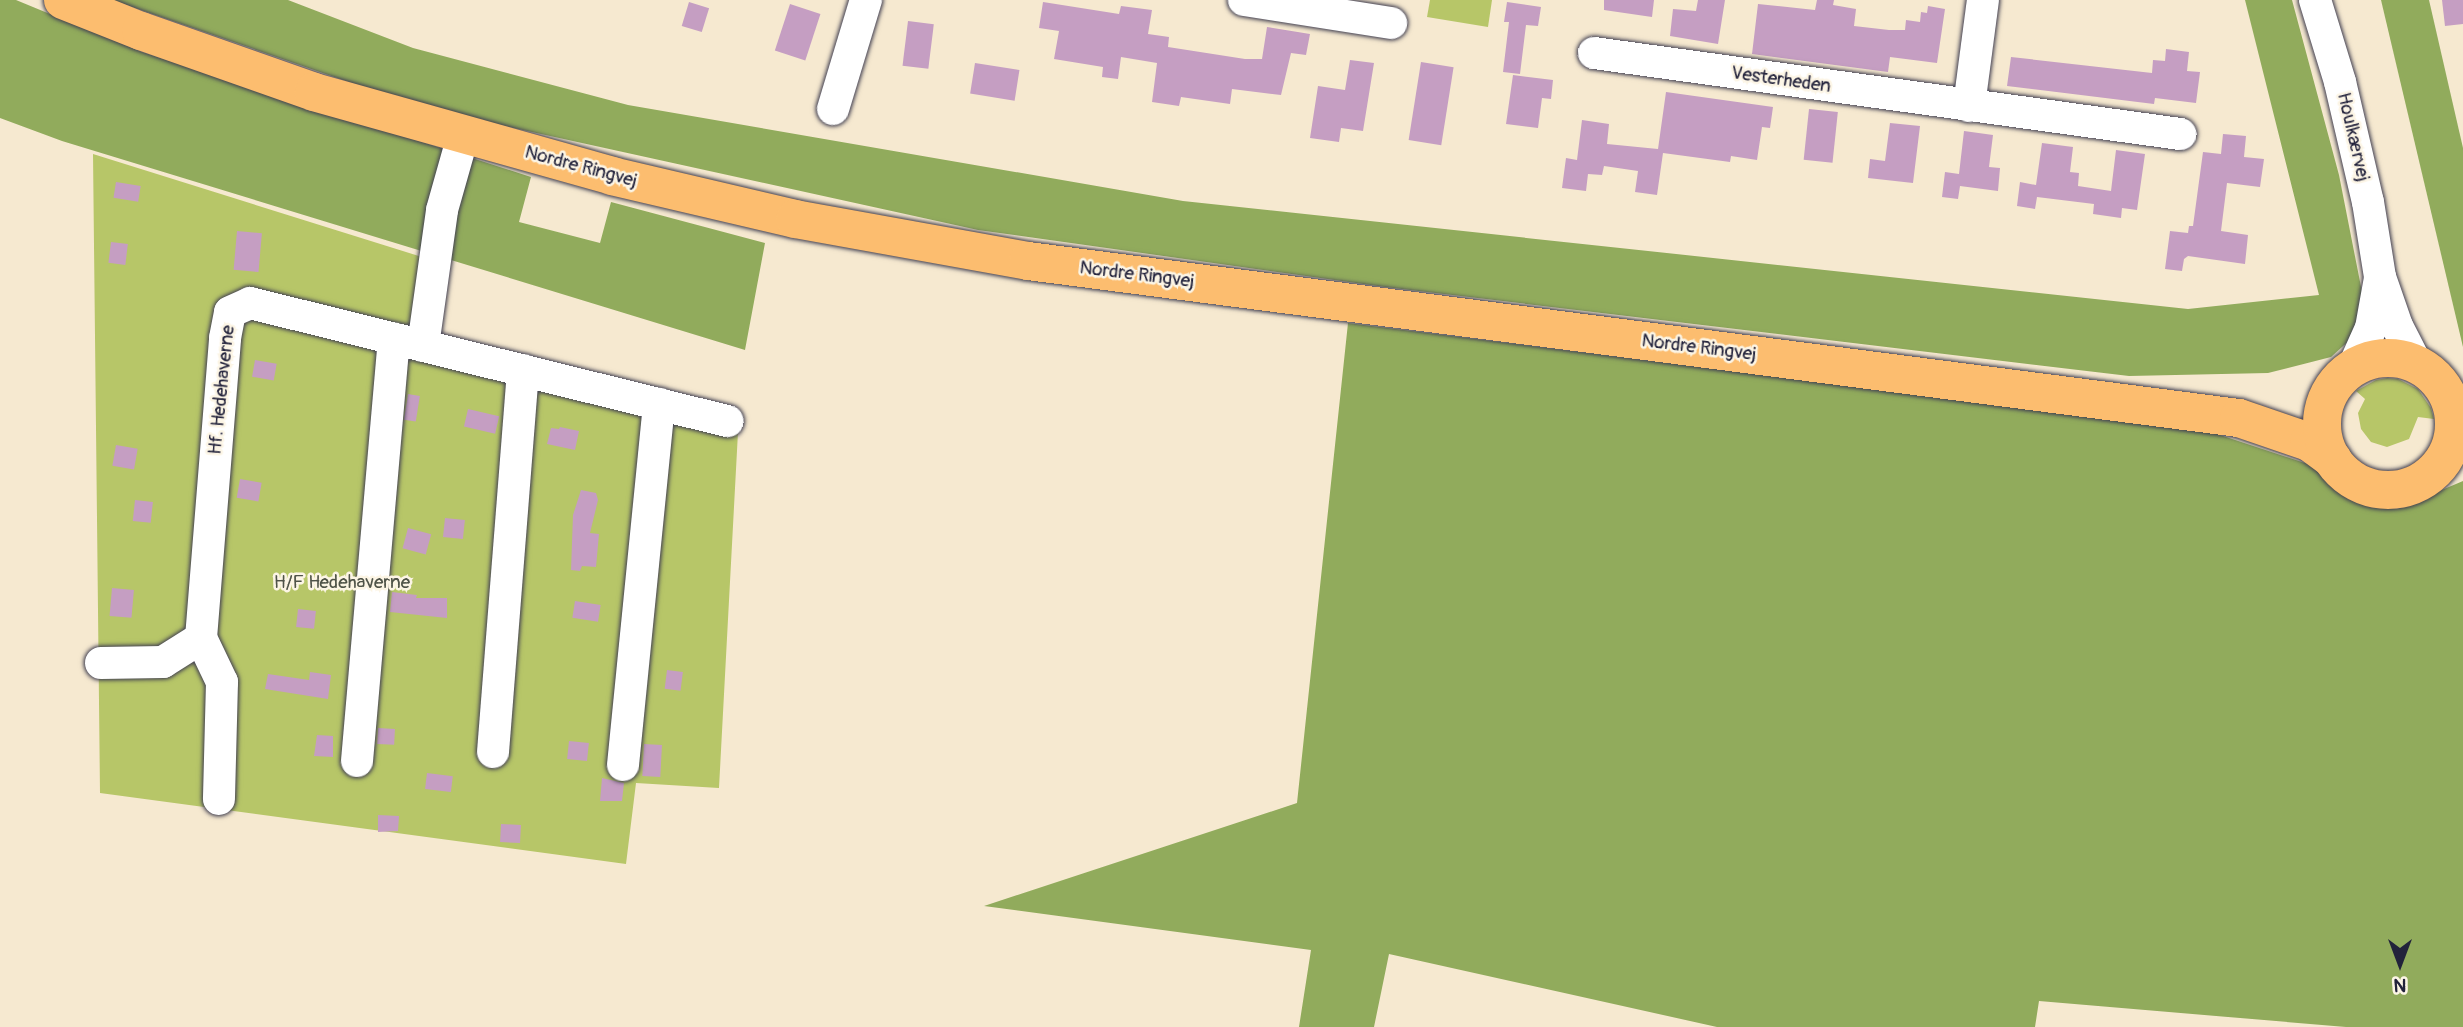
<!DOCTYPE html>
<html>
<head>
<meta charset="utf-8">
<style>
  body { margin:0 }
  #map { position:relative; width:2463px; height:1027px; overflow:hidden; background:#f6e9d0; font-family:Pangolin,sans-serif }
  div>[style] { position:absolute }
  .green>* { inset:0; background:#b7c668 }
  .forest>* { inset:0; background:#91ab5c }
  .building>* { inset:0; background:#c59ec2; transform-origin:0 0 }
  .roads { filter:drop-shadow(0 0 2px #424051) drop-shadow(0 0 2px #424051) }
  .minor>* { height:32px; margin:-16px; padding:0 16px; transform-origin:16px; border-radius:16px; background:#fff }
  .major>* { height:38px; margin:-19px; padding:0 19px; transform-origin:19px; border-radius:19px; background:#fcbd6f }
  .major>.ring { margin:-19px; padding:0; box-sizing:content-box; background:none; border:38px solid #fcbd6f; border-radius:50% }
  span { translate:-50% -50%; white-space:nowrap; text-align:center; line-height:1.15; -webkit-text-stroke:5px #fcf5e5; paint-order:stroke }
  .street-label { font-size:19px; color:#22223b }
  .park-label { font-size:19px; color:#4f5348 }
  .north { position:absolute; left:2365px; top:929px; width:70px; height:70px; -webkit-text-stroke:5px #fcf5e5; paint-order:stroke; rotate:180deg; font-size:19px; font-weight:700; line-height:28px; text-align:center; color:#22223b }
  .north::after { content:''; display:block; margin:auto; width:24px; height:32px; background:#22223b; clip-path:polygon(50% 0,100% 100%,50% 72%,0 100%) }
</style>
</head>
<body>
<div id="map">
  <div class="green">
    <div style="clip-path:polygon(1430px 0,1492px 0,1488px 27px,1427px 17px)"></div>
    <div style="clip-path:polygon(93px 154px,422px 257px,411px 352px,738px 432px,719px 788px,636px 783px,626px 864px,100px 793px)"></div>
    <div style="clip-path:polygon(2387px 378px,2398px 379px,2418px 389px,2431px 408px,2434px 419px,2418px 417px,2409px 439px,2387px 447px,2371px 442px,2361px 429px,2358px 413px,2365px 399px,2356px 391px,2376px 380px)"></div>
  </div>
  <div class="forest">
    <div style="clip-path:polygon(0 0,16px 0,142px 52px,531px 177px,519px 222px,600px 243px,611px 202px,765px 243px,745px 350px,62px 141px,0 118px)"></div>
    <div style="clip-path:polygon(112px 0,288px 0,413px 48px,628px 105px,1183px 201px,2188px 309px,2319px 295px,2245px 0,2292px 0,2339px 175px,2363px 297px,2353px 337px,2331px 357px,2268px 373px,2129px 376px,1385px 287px,978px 230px,427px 109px)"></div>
    <div style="clip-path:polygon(2381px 0,2429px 0,2463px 148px,2463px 347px)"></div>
    <div style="clip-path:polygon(1348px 323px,2208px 431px,2311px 465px,2352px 501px,2397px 509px,2463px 481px,2463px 1027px,2346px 1027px,2039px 1001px,2035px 1027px,1717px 1027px,1389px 954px,1374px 1027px,1299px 1027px,1311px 950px,984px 906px,1297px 803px)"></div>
  </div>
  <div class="building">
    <div style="clip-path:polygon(1604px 0,1654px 0,1652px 17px,1604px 10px)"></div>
    <div style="clip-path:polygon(1698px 0,1725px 0,1718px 44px,1670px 36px,1673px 9px,1696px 11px)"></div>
    <div style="clip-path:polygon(1817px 0,1834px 0,1833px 5px,1856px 9px,1854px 26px,1889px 30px,1905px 30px,1906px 20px,1920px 22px,1921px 12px,1927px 13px,1928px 6px,1945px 9px,1937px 63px,1890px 57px,1888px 72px,1752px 54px,1758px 4px,1815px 10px)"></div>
    <div style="clip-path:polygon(2442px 0,2463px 0,2463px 24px,2445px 26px)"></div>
    <div style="left:689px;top:2px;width:21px;height:25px;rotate:17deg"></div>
    <div style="clip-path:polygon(1043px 2px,1119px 14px,1121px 6px,1152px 10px,1148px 34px,1169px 37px,1168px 47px,1245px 59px,1262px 59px,1267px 27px,1310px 34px,1306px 55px,1291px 53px,1281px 95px,1232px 89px,1230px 104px,1181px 97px,1179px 106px,1152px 102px,1157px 63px,1121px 57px,1118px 79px,1102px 77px,1103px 67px,1054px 59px,1059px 31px,1039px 28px)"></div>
    <div style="clip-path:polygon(1507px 2px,1541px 7px,1538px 26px,1526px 25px,1520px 74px,1503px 72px,1509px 22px,1504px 22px)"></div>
    <div style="left:790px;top:4px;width:32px;height:49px;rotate:18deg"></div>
    <div style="left:908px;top:21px;width:26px;height:45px;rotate:7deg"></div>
    <div style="clip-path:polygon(2166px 49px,2189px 52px,2187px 71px,2200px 72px,2196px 103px,2155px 98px,2154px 104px,2007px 86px,2011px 57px,2152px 73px,2153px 60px,2165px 61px)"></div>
    <div style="clip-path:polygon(1350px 60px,1374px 63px,1363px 131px,1341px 128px,1339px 142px,1310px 138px,1318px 86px,1345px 90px)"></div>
    <div style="left:1421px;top:62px;width:33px;height:79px;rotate:9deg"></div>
    <div style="left:975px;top:63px;width:45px;height:31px;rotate:9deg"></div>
    <div style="clip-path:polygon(1513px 75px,1553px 80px,1551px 99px,1542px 98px,1538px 128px,1506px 124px)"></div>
    <div style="clip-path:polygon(1666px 92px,1773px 107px,1770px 128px,1762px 127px,1757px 160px,1731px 156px,1730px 162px,1663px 153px,1657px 195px,1635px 192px,1638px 171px,1604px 166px,1602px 175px,1588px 174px,1586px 191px,1562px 188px,1566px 158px,1577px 160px,1582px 120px,1609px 124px,1607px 144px,1658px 149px)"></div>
    <div style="left:1809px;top:109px;width:29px;height:51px;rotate:6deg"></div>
    <div style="clip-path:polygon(1890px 123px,1920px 126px,1913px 183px,1868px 178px,1870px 159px,1885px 161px)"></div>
    <div style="clip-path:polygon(1964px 131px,1993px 135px,1989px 167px,2000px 168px,1998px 191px,1960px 186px,1958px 199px,1942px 197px,1945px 172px,1959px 174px)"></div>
    <div style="clip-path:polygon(2223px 134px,2246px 136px,2244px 157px,2264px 159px,2260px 187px,2227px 183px,2221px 231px,2248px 235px,2245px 264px,2188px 256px,2184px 259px,2182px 271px,2165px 269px,2170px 231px,2188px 233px,2189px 226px,2193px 226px,2203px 152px,2221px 154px)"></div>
    <div style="clip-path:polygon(2042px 143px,2073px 147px,2070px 172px,2079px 173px,2078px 186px,2111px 191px,2116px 150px,2145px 154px,2137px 210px,2122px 208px,2121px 218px,2093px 214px,2094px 204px,2037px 197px,2035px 209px,2017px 206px,2020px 182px,2036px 185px)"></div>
    <div style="left:116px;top:182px;width:25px;height:16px;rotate:9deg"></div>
    <div style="left:237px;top:231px;width:25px;height:39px;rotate:5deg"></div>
    <div style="left:111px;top:242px;width:17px;height:21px;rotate:7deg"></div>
    <div style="left:255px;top:360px;width:22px;height:17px;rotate:10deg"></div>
    <div style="left:408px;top:394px;width:12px;height:26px;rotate:9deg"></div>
    <div style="left:468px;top:409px;width:32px;height:18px;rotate:13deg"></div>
    <div style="clip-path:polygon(560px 427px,579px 431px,575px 450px,547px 444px,551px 428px,559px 429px)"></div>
    <div style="left:116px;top:445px;width:22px;height:21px;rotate:10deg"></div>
    <div style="left:240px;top:479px;width:22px;height:19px;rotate:10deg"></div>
    <div style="clip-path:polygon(581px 490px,596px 493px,598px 500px,590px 533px,599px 534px,596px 567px,582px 566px,580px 571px,571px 570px,573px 515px)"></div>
    <div style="left:135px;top:500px;width:18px;height:21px;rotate:6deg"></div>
    <div style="left:445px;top:518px;width:20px;height:19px;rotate:6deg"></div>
    <div style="left:408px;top:528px;width:24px;height:21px;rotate:15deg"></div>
    <div style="left:112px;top:588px;width:22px;height:28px;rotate:5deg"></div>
    <div style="clip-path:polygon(392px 592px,417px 595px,416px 598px,447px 598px,447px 618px,390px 612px)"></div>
    <div style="left:575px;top:601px;width:26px;height:17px;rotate:9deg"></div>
    <div style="left:298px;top:609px;width:18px;height:18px;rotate:6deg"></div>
    <div style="left:667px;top:670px;width:16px;height:19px;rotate:7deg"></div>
    <div style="clip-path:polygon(310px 672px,331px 675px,328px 699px,265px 689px,268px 674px,309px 680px)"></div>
    <div style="left:378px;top:728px;width:17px;height:16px;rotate:3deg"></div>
    <div style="clip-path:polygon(317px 735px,333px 736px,333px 757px,314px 756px)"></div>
    <div style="left:569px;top:741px;width:20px;height:18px;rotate:6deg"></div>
    <div style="left:644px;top:744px;width:18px;height:32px;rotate:3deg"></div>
    <div style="left:427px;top:773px;width:26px;height:16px;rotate:7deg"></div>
    <div style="clip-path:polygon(602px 778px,624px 783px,622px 801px,600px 801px)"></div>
    <div style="clip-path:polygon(378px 815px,399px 816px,398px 831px,378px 832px)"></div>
    <div style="left:501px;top:824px;width:20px;height:18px;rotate:3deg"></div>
  </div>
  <div class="roads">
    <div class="minor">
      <div style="left:1244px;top:0;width:149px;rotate:8.9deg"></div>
      <div style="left:2315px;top:0;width:86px;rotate:73deg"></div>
      <div style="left:2340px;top:82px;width:123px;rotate:76.9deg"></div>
      <div style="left:2368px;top:202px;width:76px;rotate:80.9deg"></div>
      <div style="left:2380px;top:277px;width:52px;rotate:70.9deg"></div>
      <div style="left:2397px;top:326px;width:44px;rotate:62.9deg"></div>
      <div style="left:1594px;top:53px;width:592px;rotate:7.87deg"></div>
      <div style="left:1969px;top:106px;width:107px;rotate:-82.5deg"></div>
      <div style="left:833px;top:109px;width:114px;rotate:-73.2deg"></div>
      <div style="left:423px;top:346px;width:137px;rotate:-82deg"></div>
      <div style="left:442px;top:210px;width:77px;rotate:-74.2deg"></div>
      <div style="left:2353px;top:368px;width:44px;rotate:-65.8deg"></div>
      <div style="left:2371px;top:328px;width:51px;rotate:-79.8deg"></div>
      <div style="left:201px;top:638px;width:49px;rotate:64.5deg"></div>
      <div style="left:222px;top:682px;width:117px;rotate:91.5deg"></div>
      <div style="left:101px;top:663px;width:62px;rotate:-0.9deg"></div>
      <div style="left:163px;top:662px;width:45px;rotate:-32.3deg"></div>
      <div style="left:201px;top:638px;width:301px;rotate:-85.4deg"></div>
      <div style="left:225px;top:338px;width:26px;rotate:-79deg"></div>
      <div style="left:230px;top:312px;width:22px;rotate:-24deg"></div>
      <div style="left:250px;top:303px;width:492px;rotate:13.9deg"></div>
      <div style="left:493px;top:752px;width:383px;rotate:-85.5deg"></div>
      <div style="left:357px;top:761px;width:424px;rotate:-85deg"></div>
      <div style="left:623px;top:765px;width:363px;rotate:-84.3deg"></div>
    </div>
    <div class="major">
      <div style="left:63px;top:0;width:84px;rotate:21.7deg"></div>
      <div style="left:141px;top:31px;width:183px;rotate:19.4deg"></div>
      <div style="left:314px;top:92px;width:310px;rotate:15.7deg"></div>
      <div style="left:612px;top:176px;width:188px;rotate:13.2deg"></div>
      <div style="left:795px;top:219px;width:237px;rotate:10.2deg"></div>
      <div style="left:1028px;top:261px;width:1221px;rotate:7.39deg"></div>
      <div style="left:2239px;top:418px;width:74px;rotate:18.9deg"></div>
      <div style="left:2309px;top:442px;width:29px;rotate:36deg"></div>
      <div class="ring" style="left:2322px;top:358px;width:94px;height:94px"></div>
    </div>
  </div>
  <div class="street-label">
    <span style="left:1781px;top:80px;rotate:8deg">Vesterheden</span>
    <span style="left:2353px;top:137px;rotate:77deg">Houlkærvej</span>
    <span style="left:581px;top:167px;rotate:15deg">Nordre Ringvej</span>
    <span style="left:1137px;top:275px;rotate:7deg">Nordre Ringvej</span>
    <span style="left:1699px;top:348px;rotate:7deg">Nordre Ringvej</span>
    <span style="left:222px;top:390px;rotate:-84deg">Hf. Hedehaverne</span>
  </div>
  <div class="park-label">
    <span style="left:342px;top:583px">H/F Hedehaverne</span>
  </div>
  <div class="north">N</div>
</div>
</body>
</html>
